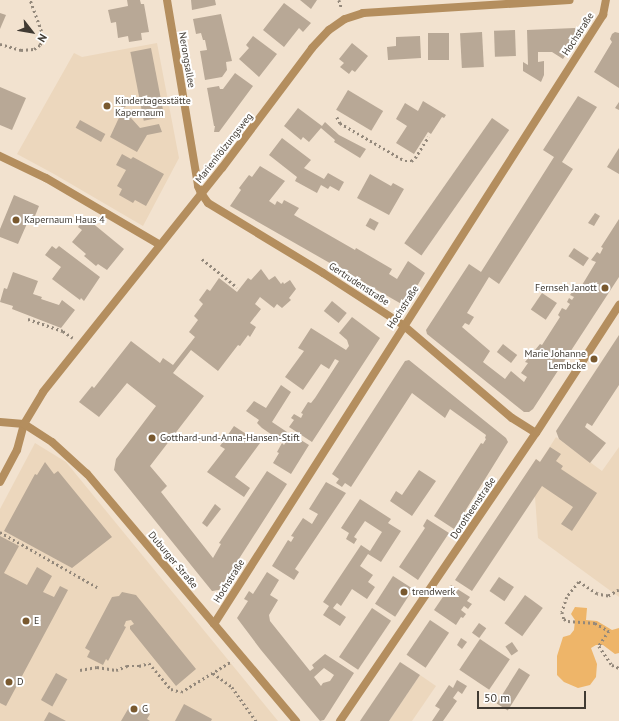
<!DOCTYPE html>
<html>
<head>
<meta charset="utf-8">
<style>
  body { margin:0 }
  #map { position:relative; width:619px; height:721px; overflow:hidden; background:#f2e2cf; font-family:"PT Sans",sans-serif }
  div>[style] { position:absolute }
  .built>* { inset:0; background:#ecd7bd }
  .water>* { inset:0; background:#eeb569 }
  .building>* { inset:0; background:#b8a896; transform-origin:0 0 }
  .path>* { height:2.5px; margin-top:-1.25px; transform-origin:0; background:repeating-linear-gradient(90deg,#93887b 0 2px,transparent 0 5px) }
  .minor>* { height:8px; margin:-4px; padding:0 4px; transform-origin:4px; border-radius:4px; background:#b48e5e }
  .tertiary>* { height:8px; margin:-4px; padding:0 4px; transform-origin:4px; border-radius:4px; background:#b48e5e }
  .dots>* { width:11px; height:11px; translate:-50% -50%; box-sizing:border-box; border:2px solid #fff; border-radius:50% }
  span { translate:-50% -50%; white-space:nowrap; text-align:center; line-height:1.15; -webkit-text-stroke:4px #fff; paint-order:stroke }
  .street-label { font-size:10px; color:#413b33 }
  .poi-label { font-size:10px; color:#413b33 }
  .left { translate:0 -50%; text-align:left }
  .right { translate:-100% -50%; text-align:right }
  .north { position:absolute; left:12px; top:12px; width:40px; height:40px; -webkit-text-stroke:3px #fff; paint-order:stroke; rotate:121deg; font-size:11px; font-weight:700; line-height:16px; text-align:center; color:#413b33 }
  .north::after { content:''; display:block; margin:auto; width:14px; height:18px; background:#413b33; clip-path:polygon(50% 0,100% 100%,50% 72%,0 100%) }
  .scale { position:absolute; left:477px; top:691px; width:109px; height:18px; box-sizing:border-box; border:2px solid #413b33; border-top:0; padding-left:5px; font-size:12px; line-height:14px; white-space:nowrap; color:#413b33; -webkit-text-stroke:3px #fff; paint-order:stroke }
</style>
</head>
<body>
<div id="map">
  <div class="built">
    <div style="clip-path:polygon(157px 43px,179px 158px,143px 226px,54px 174px,17px 154px,74px 53px,82px 57px)"></div>
    <div style="clip-path:polygon(556px 437px,602px 471px,619px 447px,619px 597px,538px 538px,535px 497px,518px 486px,536px 459px,540px 462px)"></div>
    <div style="clip-path:polygon(35px 443px,66px 462px,278px 721px,0 721px,0 509px)"></div>
    <div style="clip-path:polygon(420px 675px,436px 686px,412px 721px,389px 721px)"></div>
  </div>
  <div class="water">
    <div style="clip-path:polygon(575px 607px,587px 608px,586px 620px,597px 621px,612px 630px,619px 628px,619px 653px,615px 654px,603px 645px,596px 645px,591px 648px,597px 664px,596px 677px,590px 685px,578px 688px,564px 682px,557px 675px,557px 656px,563px 637px,570px 635px,574px 630px,575px 620px,571px 614px)"></div>
  </div>
  <div class="building">
    <div style="clip-path:polygon(127px 0,140px 0,141px 4px,144px 4px,149px 32px,141px 33px,142px 40px,129px 42px,128px 36px,118px 38px,116px 22px,111px 23px,108px 10px,128px 6px)"></div>
    <div style="clip-path:polygon(191px 0,215px 0,216px 5px,192px 10px)"></div>
    <div style="clip-path:polygon(300px 0,317px 0,311px 9px)"></div>
    <div style="clip-path:polygon(284px 3px,311px 23px,303px 32px,299px 28px,284px 47px,263px 30px)"></div>
    <div style="clip-path:polygon(0 13px,6px 15px,0 29px)"></div>
    <div style="clip-path:polygon(221px 14px,232px 61px,226px 62px,227px 70px,222px 77px,205px 80px,200px 51px,207px 50px,205px 40px,203px 40px,201px 33px,196px 34px,193px 19px)"></div>
    <div style="clip-path:polygon(575px 28px,579px 34px,563px 59px,552px 52px,538px 52px,538px 62px,544px 61px,544px 75px,541px 82px,523px 71px,523px 62px,528px 65px,527px 30px)"></div>
    <div style="left:515px;top:30px;width:26px;height:21px;rotate:88deg"></div>
    <div style="left:482px;top:32px;width:35px;height:22px;rotate:87deg"></div>
    <div style="clip-path:polygon(615px 32px,619px 33px,619px 88px,594px 72px,612px 42px,610px 39px,612px 34px)"></div>
    <div style="left:428px;top:33px;width:21px;height:27px"></div>
    <div style="clip-path:polygon(253px 36px,277px 54px,259px 77px,239px 59px,249px 48px,246px 45px)"></div>
    <div style="clip-path:polygon(420px 36px,421px 58px,388px 60px,387px 47px,396px 46px,396px 37px)"></div>
    <div style="clip-path:polygon(352px 43px,368px 56px,355px 72px,352px 70px,349px 74px,340px 67px,344px 63px,339px 59px)"></div>
    <div style="left:151px;top:48px;width:70px;height:21px;rotate:79deg"></div>
    <div style="clip-path:polygon(235px 73px,253px 86px,219px 132px,214px 132px,215px 126px,214px 126px,207px 88px,219px 86px,220px 89px,223px 89px)"></div>
    <div style="clip-path:polygon(0 87px,26px 98px,12px 130px,0 125px)"></div>
    <div style="left:348px;top:90px;width:41px;height:23px;rotate:31deg"></div>
    <div style="clip-path:polygon(578px 96px,597px 107px,562px 162px,573px 169px,499px 284px,489px 277px,467px 313px,474px 317px,469px 325px,465px 323px,462px 327px,490px 351px,483px 362px,505px 379px,511px 371px,524px 382px,527px 377px,521px 373px,528px 363px,525px 362px,540px 344px,542px 345px,560px 317px,558px 315px,562px 308px,566px 310px,570px 304px,567px 302px,569px 298px,572px 300px,574px 297px,570px 295px,575px 288px,579px 290px,596px 262px,591px 260px,597px 252px,600px 254px,603px 248px,601px 247px,619px 219px,619px 277px,533px 409px,529px 412px,524px 412px,427px 334px,426px 330px,469px 264px,481px 272px,554px 157px,543px 150px)"></div>
    <div style="clip-path:polygon(122px 97px,128px 104px,123px 109px,117px 101px)"></div>
    <div style="clip-path:polygon(423px 101px,446px 115px,444px 118px,442px 117px,431px 134px,428px 132px,414px 154px,396px 143px,407px 126px,396px 119px,405px 103px,418px 111px)"></div>
    <div style="clip-path:polygon(619px 102px,619px 110px,615px 108px)"></div>
    <div style="clip-path:polygon(298px 108px,322px 126px,325px 122px,339px 135px,366px 149px,360px 158px,334px 142px,335px 140px,321px 128px,309px 142px,303px 137px,301px 140px,284px 126px)"></div>
    <div style="clip-path:polygon(123px 109px,140px 128px,159px 124px,162px 132px,147px 135px,137px 152px,110px 137px)"></div>
    <div style="left:492px;top:118px;width:21px;height:153px;rotate:35deg"></div>
    <div style="left:80px;top:120px;width:29px;height:9px;rotate:29deg"></div>
    <div style="clip-path:polygon(282px 138px,311px 160px,304px 168px,324px 179px,328px 173px,344px 182px,339px 191px,330px 186px,328px 189px,321px 185px,317px 193px,295px 181px,297px 177px,269px 155px)"></div>
    <div style="clip-path:polygon(619px 148px,619px 174px,607px 167px)"></div>
    <div style="clip-path:polygon(122px 154px,131px 159px,133px 157px,164px 174px,146px 206px,135px 200px,133px 203px,119px 195px,122px 189px,117px 186px,126px 170px,116px 165px)"></div>
    <div style="clip-path:polygon(260px 166px,285px 181px,269px 201px,275px 205px,277px 201px,282px 204px,284px 200px,299px 208px,294px 215px,355px 250px,356px 248px,392px 269px,389px 274px,397px 279px,408px 261px,425px 273px,405px 306px,230px 206px,241px 190px,239px 188px,249px 175px,252px 177px)"></div>
    <div style="clip-path:polygon(370px 174px,391px 186px,393px 183px,404px 189px,389px 215px,357px 198px)"></div>
    <div style="clip-path:polygon(14px 195px,39px 206px,33px 221px,29px 219px,18px 244px,0 237px,0 229px)"></div>
    <div style="clip-path:polygon(595px 213px,600px 216px,594px 226px,588px 223px)"></div>
    <div style="clip-path:polygon(85px 217px,124px 249px,107px 270px,98px 264px,96px 266px,84px 256px,86px 254px,72px 242px,82px 230px,78px 227px)"></div>
    <div style="left:370px;top:218px;width:10px;height:9px;rotate:29deg"></div>
    <div style="clip-path:polygon(52px 246px,56px 249px,59px 246px,100px 277px,84px 301px,81px 298px,80px 300px,52px 279px,61px 267px,45px 255px)"></div>
    <div style="left:574px;top:248px;width:18px;height:10px;rotate:34deg"></div>
    <div style="clip-path:polygon(261px 269px,269px 280px,275px 276px,281px 284px,283px 282px,284px 284px,290px 280px,296px 289px,289px 298px,291px 300px,282px 308px,277px 304px,274px 308px,260px 297px,255px 304px,261px 309px,250px 323px,256px 327px,250px 337px,248px 335px,240px 346px,238px 345px,218px 371px,191px 350px,173px 373px,204px 396px,150px 466px,167px 486px,161px 492px,213px 558px,221px 544px,219px 543px,267px 471px,287px 484px,219px 590px,212px 591px,114px 470px,116px 459px,156px 406px,127px 383px,99px 417px,79px 402px,92px 386px,94px 388px,131px 341px,160px 363px,163px 358px,173px 365px,195px 337px,189px 332px,198px 320px,194px 316px,203px 304px,199px 300px,207px 289px,210px 291px,219px 278px,237px 292px,248px 278px,251px 280px)"></div>
    <div style="clip-path:polygon(13px 272px,38px 281px,33px 294px,42px 297px,41px 299px,59px 305px,62px 300px,75px 310px,61px 328px,12px 309px,13px 306px,0 302px,4px 288px,7px 289px)"></div>
    <div style="left:542px;top:293px;width:18px;height:20px;rotate:34deg"></div>
    <div style="left:332px;top:301px;width:19px;height:13px;rotate:39deg"></div>
    <div style="clip-path:polygon(352px 317px,380px 338px,312px 442px,289px 427px,294px 420px,291px 418px,294px 414px,301px 418px,303px 414px,301px 413px,308px 402px,311px 403px,315px 398px,339px 361px,335px 359px,329px 369px,321px 364px,303px 390px,285px 377px,304px 351px,298px 348px,311px 328px,346px 350px,349px 346px,347px 340px,339px 333px)"></div>
    <div style="clip-path:polygon(619px 335px,619px 385px,592px 426px,587px 423px,585px 427px,606px 443px,590px 463px,559px 439px,556px 431px)"></div>
    <div style="left:503px;top:344px;width:18px;height:10px;rotate:38deg"></div>
    <div style="clip-path:polygon(409px 360px,506px 438px,508px 442px,454px 529px,434px 516px,481px 443px,483px 444px,486px 439px,485px 438px,486px 435px,450px 409px,445px 418px,412px 393px,351px 487px,345px 483px,342px 487px,336px 483px,339px 479px,332px 474px,405px 361px)"></div>
    <div style="clip-path:polygon(281px 385px,291px 392px,272px 422px,287px 432px,281px 441px,262px 428px,257px 423px,259px 420px,246px 411px,254px 401px,266px 408px)"></div>
    <div style="clip-path:polygon(234px 426px,260px 443px,235px 477px,250px 488px,244px 497px,207px 472px,225px 449px,220px 446px)"></div>
    <div style="clip-path:polygon(291px 434px,309px 445px,291px 474px,273px 463px,279px 453px,277px 452px,282px 443px,284px 445px)"></div>
    <div style="clip-path:polygon(550px 447px,561px 454px,556px 461px,563px 466px,561px 469px,597px 493px,572px 531px,561px 524px,573px 507px,542px 486px,472px 591px,455px 580px,536px 459px,540px 462px)"></div>
    <div style="clip-path:polygon(45px 462px,54px 474px,58px 471px,112px 537px,72px 568px,4px 531px,35px 474px,37px 475px)"></div>
    <div style="clip-path:polygon(419px 470px,436px 481px,412px 516px,390px 501px,396px 491px,402px 495px)"></div>
    <div style="clip-path:polygon(326px 482px,346px 493px,295px 569px,299px 572px,294px 580px,272px 566px,288px 540px,291px 542px,294px 537px,291px 536px,303px 518px,312px 524px,318px 514px,309px 509px)"></div>
    <div style="clip-path:polygon(360px 499px,391px 519px,388px 523px,401px 531px,381px 562px,368px 554px,360px 566px,373px 575px,368px 582px,375px 587px,367px 599px,352px 589px,341px 606px,337px 603px,333px 608px,346px 617px,340px 626px,323px 615px,329px 606px,323px 602px,361px 545px,370px 551px,382px 532px,365px 521px,354px 537px,357px 539px,354px 544px,346px 539px,349px 533px,341px 528px)"></div>
    <div style="clip-path:polygon(215px 504px,221px 509px,207px 527px,202px 523px)"></div>
    <div style="clip-path:polygon(427px 519px,449px 533px,418px 580px,399px 567px,425px 528px,423px 526px)"></div>
    <div style="clip-path:polygon(0 536px,19px 546px,4px 573px,27px 585px,37px 567px,52px 576px,43px 592px,54px 597px,60px 586px,68px 590px,6px 706px,0 703px)"></div>
    <div style="clip-path:polygon(evenodd,267px 572px,279px 580px,270px 595px,278px 600px,269px 615px,270px 621px,310px 671px,314px 668px,312px 665px,325px 654px,354px 673px,324px 720px,320px 721px,261px 650px,237px 618px,248px 601px,244px 599px,249px 591px,253px 594px,267px 572px,324px 668px,334px 675px,330px 681px,323px 683px,321px 686px,314px 677px,324px 668px)"></div>
    <div style="left:393px;top:576px;width:24px;height:33px;rotate:33deg"></div>
    <div style="left:499px;top:577px;width:18px;height:17px;rotate:34deg"></div>
    <div style="clip-path:polygon(451px 585px,470px 597px,467px 601px,472px 604px,468px 609px,464px 606px,461px 610px,466px 614px,463px 618px,461px 617px,456px 625px,434px 610px)"></div>
    <div style="clip-path:polygon(122px 592px,136px 595px,196px 669px,176px 686px,130px 629px,130px 626px,134px 624px,131px 620px,126px 621px,124px 626px,126px 627px,108px 661px,106px 659px,103px 665px,87px 657px,90px 651px,85px 648px,112px 597px,119px 596px)"></div>
    <div style="left:525px;top:595px;width:22px;height:35px;rotate:36deg"></div>
    <div style="left:372px;top:608px;width:23px;height:59px;rotate:34deg"></div>
    <div style="left:430px;top:620px;width:23px;height:42px;rotate:34deg"></div>
    <div style="left:479px;top:623px;width:9px;height:12px;rotate:36deg"></div>
    <div style="clip-path:polygon(461px 638px,467px 642px,462px 649px,457px 645px)"></div>
    <div style="left:480px;top:639px;width:36px;height:37px;rotate:34deg"></div>
    <div style="left:512px;top:642px;width:11px;height:8px;rotate:56deg"></div>
    <div style="clip-path:polygon(400px 662px,420px 675px,389px 721px,360px 721px)"></div>
    <div style="left:519px;top:668px;width:13px;height:42px;rotate:32deg"></div>
    <div style="left:56px;top:673px;width:13px;height:31px;rotate:29deg"></div>
    <div style="clip-path:polygon(457px 680px,467px 686px,462px 694px,458px 691px,453px 698px,457px 701px,443px 721px,432px 721px,440px 709px,435px 706px,449px 685px,453px 688px)"></div>
    <div style="clip-path:polygon(131px 704px,150px 714px,147px 719px,150px 721px,121px 721px)"></div>
    <div style="clip-path:polygon(184px 704px,212px 719px,211px 721px,175px 721px)"></div>
    <div style="clip-path:polygon(49px 712px,66px 721px,44px 721px)"></div>
  </div>
  <div class="path">
    <div style="left:339px;top:0;width:9px;rotate:72deg"></div>
    <div style="left:0;top:44px;width:22px;rotate:16deg"></div>
    <div style="left:21px;top:50px;width:13px;rotate:-4deg"></div>
    <div style="left:34px;top:49px;width:7px;rotate:-34deg"></div>
    <div style="left:40px;top:45px;width:9px;rotate:-72deg"></div>
    <div style="left:43px;top:36px;width:38px;rotate:-110deg"></div>
    <div style="left:337px;top:117px;width:7px;rotate:63deg"></div>
    <div style="left:340px;top:123px;width:75px;rotate:30.3deg"></div>
    <div style="left:405px;top:161px;width:6px"></div>
    <div style="left:411px;top:161px;width:5px;rotate:-37deg"></div>
    <div style="left:415px;top:158px;width:25px;rotate:-58deg"></div>
    <div style="left:202px;top:259px;width:45px;rotate:38.7deg"></div>
    <div style="left:28px;top:319px;width:37px;rotate:19deg"></div>
    <div style="left:63px;top:331px;width:12px;rotate:35deg"></div>
    <div style="left:0;top:532px;width:112px;rotate:29.6deg"></div>
    <div style="left:619px;top:590px;width:13px;rotate:151deg"></div>
    <div style="left:608px;top:596px;width:11px;rotate:-170deg"></div>
    <div style="left:597px;top:594px;width:22px;rotate:-146deg"></div>
    <div style="left:579px;top:582px;width:19px;rotate:129deg"></div>
    <div style="left:567px;top:597px;width:16px;rotate:108deg"></div>
    <div style="left:562px;top:612px;width:7px;rotate:74deg"></div>
    <div style="left:564px;top:619px;width:4px;rotate:27deg"></div>
    <div style="left:568px;top:621px;width:27px;rotate:4deg"></div>
    <div style="left:595px;top:623px;width:16px;rotate:30deg"></div>
    <div style="left:609px;top:631px;width:18px;rotate:124deg"></div>
    <div style="left:599px;top:646px;width:23px;rotate:56deg"></div>
    <div style="left:612px;top:665px;width:8px;rotate:23deg"></div>
    <div style="left:80px;top:670px;width:17px;rotate:-10deg"></div>
    <div style="left:97px;top:667px;width:19px;rotate:9deg"></div>
    <div style="left:116px;top:670px;width:12px;rotate:-20deg"></div>
    <div style="left:127px;top:666px;width:12px"></div>
    <div style="left:139px;top:666px;width:10px;rotate:-17deg"></div>
    <div style="left:149px;top:663px;width:34px;rotate:50deg"></div>
    <div style="left:171px;top:689px;width:10px;rotate:17deg"></div>
    <div style="left:181px;top:692px;width:60px;rotate:-31.3deg"></div>
    <div style="left:213px;top:673px;width:24px;rotate:36deg"></div>
    <div style="left:232px;top:687px;width:42px;rotate:54.8deg"></div>
  </div>
  <div class="minor">
    <div style="left:0;top:156px;width:51px;rotate:25.6deg"></div>
    <div style="left:46px;top:178px;width:132px;rotate:30.4deg"></div>
    <div style="left:201px;top:193px;width:12px;rotate:55deg"></div>
    <div style="left:208px;top:203px;width:135px;rotate:31.3deg"></div>
    <div style="left:323px;top:273px;width:95px;rotate:33deg"></div>
    <div style="left:403px;top:325px;width:143px;rotate:40.5deg"></div>
    <div style="left:512px;top:418px;width:28px;rotate:32deg"></div>
    <div style="left:0;top:422px;width:24px;rotate:5deg"></div>
    <div style="left:24px;top:424px;width:27px;rotate:105deg"></div>
    <div style="left:17px;top:450px;width:36px;rotate:118deg"></div>
    <div style="left:214px;top:624px;width:723px;rotate:-57.43deg"></div>
    <div style="left:603px;top:15px;width:15px;rotate:-79deg"></div>
    <div style="left:340px;top:721px;width:348px;rotate:-55.8deg"></div>
    <div style="left:536px;top:433px;width:153px;rotate:-57deg"></div>
  </div>
  <div class="tertiary">
    <div style="left:167px;top:0;width:189px;rotate:80.5deg"></div>
    <div style="left:198px;top:186px;width:8px;rotate:67deg"></div>
    <div style="left:296px;top:721px;width:324px;rotate:-130.2deg"></div>
    <div style="left:87px;top:474px;width:47px;rotate:-137.6deg"></div>
    <div style="left:52px;top:442px;width:33px;rotate:-147deg"></div>
    <div style="left:24px;top:424px;width:37px;rotate:-59deg"></div>
    <div style="left:43px;top:392px;width:287px;rotate:-51.4deg"></div>
    <div style="left:222px;top:168px;width:150px;rotate:-53.1deg"></div>
    <div style="left:312px;top:48px;width:25px;rotate:-47deg"></div>
    <div style="left:329px;top:30px;width:19px;rotate:-35deg"></div>
    <div style="left:345px;top:19px;width:19px;rotate:-18deg"></div>
    <div style="left:363px;top:13px;width:207px;rotate:-3.6deg"></div>
  </div>
  <div class="dots">
    <div style="left:107px;top:106px;background:#79592f"></div>
    <div style="left:16px;top:220px;background:#79592f"></div>
    <div style="left:605px;top:288px;background:#79592f"></div>
    <div style="left:594px;top:359px;background:#79592f"></div>
    <div style="left:152px;top:438px;background:#79592f"></div>
    <div style="left:404px;top:592px;background:#79592f"></div>
    <div style="left:26px;top:621px;background:#79592f"></div>
    <div style="left:9px;top:682px;background:#79592f"></div>
    <div style="left:134px;top:709px;background:#79592f"></div>
  </div>
  <div class="street-label">
    <span style="left:578px;top:34px;rotate:-57deg">Hochstraße</span>
    <span style="left:187px;top:60px;rotate:80deg">Nerongsallee</span>
    <span style="left:224px;top:148px;rotate:-52deg">Marienhölzungsweg</span>
    <span style="left:359px;top:284px;rotate:33deg">Gertrudenstraße</span>
    <span style="left:403px;top:307px;rotate:-57deg">Hochstraße</span>
    <span style="left:473px;top:508px;rotate:-56deg">Dorotheenstraße</span>
    <span style="left:173px;top:560px;rotate:50deg">Duburger Straße</span>
    <span style="left:229px;top:581px;rotate:-58deg">Hochstraße</span>
  </div>
  <div class="poi-label">
    <span class="left" style="left:115px;top:106px">Kindertagesstätte<br>Kapernaum</span>
    <span class="left" style="left:24px;top:220px">Kapernaum Haus 4</span>
    <span class="right" style="left:597px;top:288px">Fernseh Janott</span>
    <span class="right" style="left:586px;top:359px">Marie Johanne<br>Lembcke</span>
    <span class="left" style="left:160px;top:438px">Gotthard-und-Anna-Hansen-Stift</span>
    <span class="left" style="left:412px;top:592px">trendwerk</span>
    <span class="left" style="left:34px;top:621px">E</span>
    <span class="left" style="left:17px;top:682px">D</span>
    <span class="left" style="left:142px;top:709px">G</span>
  </div>
  <div class="north">N</div>
  <div class="scale">50 m</div>
</div>
</body>
</html>
